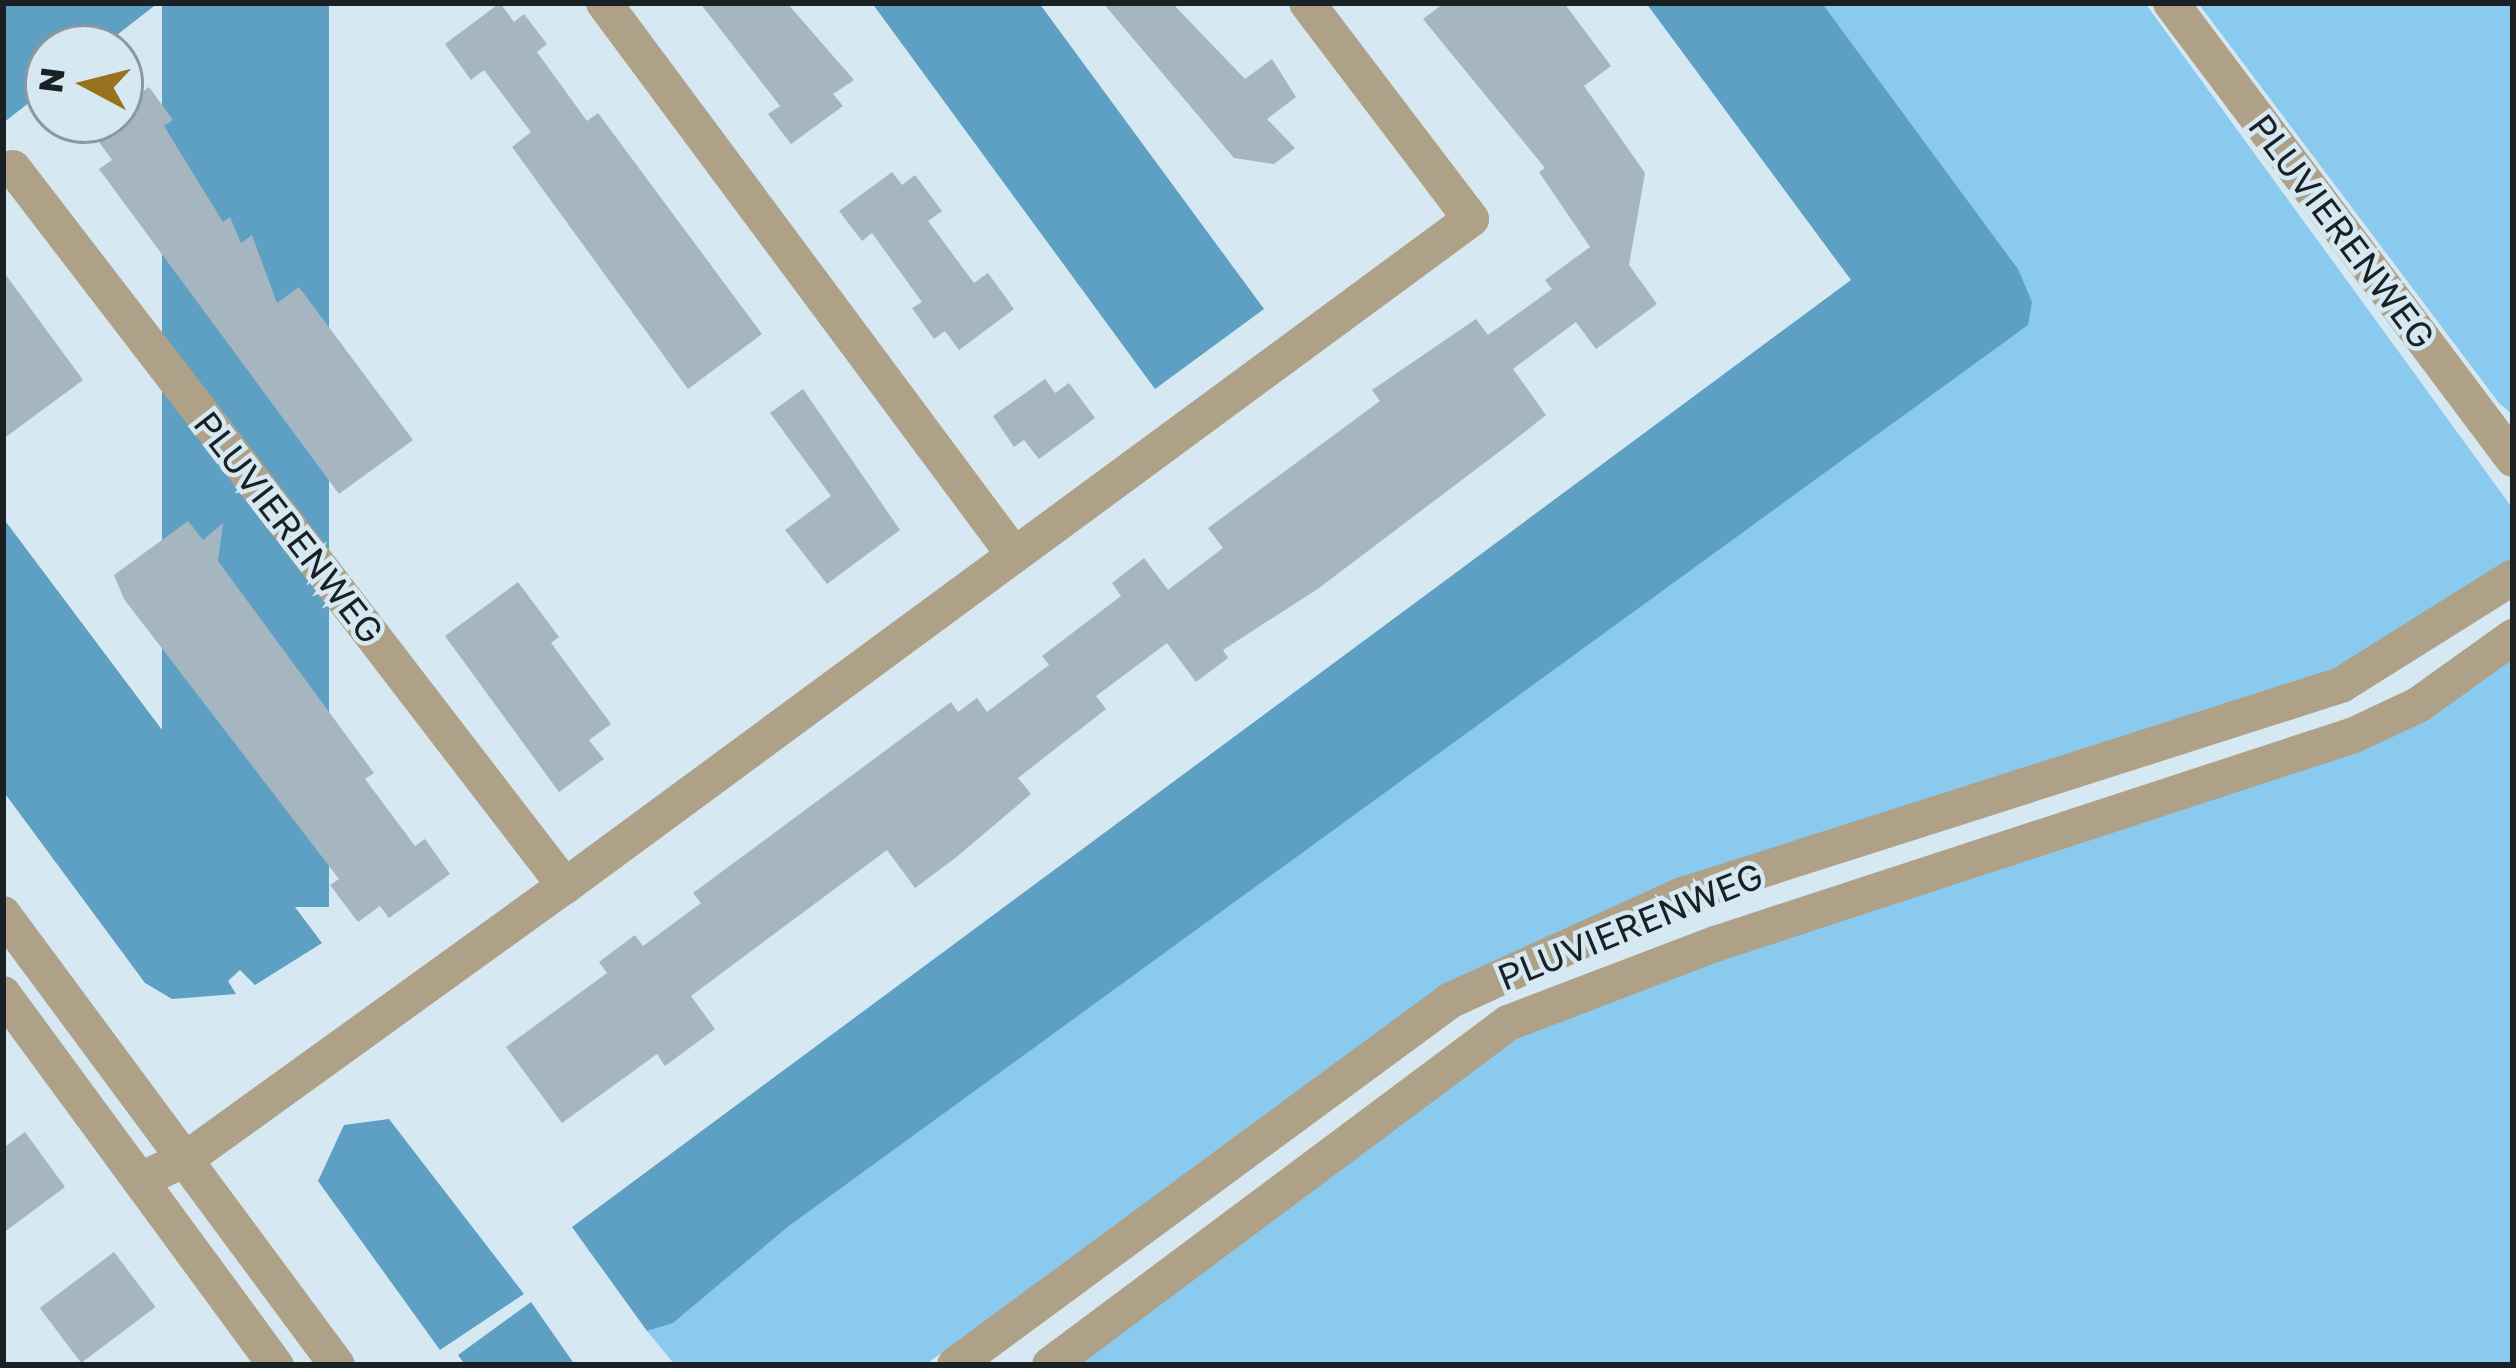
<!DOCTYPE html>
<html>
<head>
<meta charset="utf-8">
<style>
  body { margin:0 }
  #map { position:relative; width:2516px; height:1368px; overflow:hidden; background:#d6e8f2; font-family:"Golos Text",sans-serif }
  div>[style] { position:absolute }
  .green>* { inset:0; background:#89caee }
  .water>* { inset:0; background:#5da0c3; transform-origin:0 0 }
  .building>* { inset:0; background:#a5b6c0; transform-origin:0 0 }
  .minor>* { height:36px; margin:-18px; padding:0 18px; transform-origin:18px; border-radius:18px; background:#aea188 }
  span { translate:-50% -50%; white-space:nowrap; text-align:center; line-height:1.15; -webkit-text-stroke:9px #d6e8f2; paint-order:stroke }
  .street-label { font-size:36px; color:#1a2124 }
  .frame { position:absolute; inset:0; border:6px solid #1a2124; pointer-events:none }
  .north { position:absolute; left:24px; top:24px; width:120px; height:120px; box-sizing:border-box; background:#d6e8f2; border:3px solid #8b98a0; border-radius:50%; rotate:277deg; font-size:33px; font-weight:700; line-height:48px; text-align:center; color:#1a2124 }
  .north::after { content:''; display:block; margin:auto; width:42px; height:54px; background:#99721d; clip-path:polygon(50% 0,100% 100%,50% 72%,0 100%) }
</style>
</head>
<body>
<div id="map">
  <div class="green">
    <div style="clip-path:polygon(1822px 3px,2145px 3px,2513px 509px,2513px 563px,2331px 675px,1425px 998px,925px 1365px,675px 1365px,647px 1331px,674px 1322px,789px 1226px,1788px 498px,2018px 269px)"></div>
    <div style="clip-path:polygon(2198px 3px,2513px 3px,2513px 415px,2499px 403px)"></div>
    <div style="clip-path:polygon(2513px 655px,2513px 1365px,1077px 1365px,1514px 1035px,1662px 975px,2307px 764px)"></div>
  </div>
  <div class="water">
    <div style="clip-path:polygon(3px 3px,158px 3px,100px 48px,48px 48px,48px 88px,3px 123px)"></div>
    <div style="left:162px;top:3px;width:167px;height:904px"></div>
    <div style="clip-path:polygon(872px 3px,1039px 3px,1264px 309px,1155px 389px)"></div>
    <div style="clip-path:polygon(1646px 3px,1822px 3px,2018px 269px,2032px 302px,2028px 325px,789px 1226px,673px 1323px,647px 1331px,572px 1227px,1851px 280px)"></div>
    <div style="clip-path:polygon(3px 518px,322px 943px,255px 985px,240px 970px,228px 981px,236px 994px,172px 999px,145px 983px,3px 791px)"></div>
    <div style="clip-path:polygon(389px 1119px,524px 1294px,440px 1350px,318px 1181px,344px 1125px)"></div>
    <div style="clip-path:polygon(531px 1302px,575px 1365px,465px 1365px,458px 1355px)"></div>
  </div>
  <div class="building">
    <div style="clip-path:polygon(500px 3px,514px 22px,524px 14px,547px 44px,537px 52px,587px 121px,598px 113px,762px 334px,688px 389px,512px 147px,531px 132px,484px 70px,471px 80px,445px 44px)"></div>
    <div style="clip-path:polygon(700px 3px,787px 3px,854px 80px,833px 94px,843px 106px,791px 144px,768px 114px,780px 106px)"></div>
    <div style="clip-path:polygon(1103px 3px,1172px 3px,1245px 79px,1272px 59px,1296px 97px,1267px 119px,1295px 148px,1274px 164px,1234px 158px)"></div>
    <div style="clip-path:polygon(1444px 3px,1564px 3px,1611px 66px,1584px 86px,1645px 173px,1629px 265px,1657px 304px,1596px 349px,1576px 322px,1513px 369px,1546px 415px,1512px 442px,1319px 588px,1223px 650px,1228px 658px,1196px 682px,1167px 643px,1096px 696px,1106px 709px,1018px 778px,1031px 794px,954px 859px,915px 888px,887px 850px,691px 996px,715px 1029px,665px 1066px,657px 1054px,562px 1123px,506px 1047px,607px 973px,599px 962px,635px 935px,643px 946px,701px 903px,693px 893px,951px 702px,958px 712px,977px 698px,987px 712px,1049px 665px,1042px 656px,1121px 596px,1112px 583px,1144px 558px,1168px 590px,1223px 548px,1208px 528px,1380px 401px,1372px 390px,1476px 319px,1488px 335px,1552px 289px,1545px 280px,1590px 247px,1539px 172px,1545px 168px,1423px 19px)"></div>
    <div style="clip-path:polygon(149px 87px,173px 120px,164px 126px,223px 222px,230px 217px,241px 243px,252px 235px,277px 303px,299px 287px,413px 440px,339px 494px,99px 169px,112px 160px,94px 135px,106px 120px,120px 120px,120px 108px)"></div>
    <div style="clip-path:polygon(892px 172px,902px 185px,915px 175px,942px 211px,928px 221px,974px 283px,988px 273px,1014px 309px,959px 350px,945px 331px,934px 339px,912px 308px,922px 302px,872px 233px,862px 241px,839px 211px)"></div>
    <div style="clip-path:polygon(3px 271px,83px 380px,3px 439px)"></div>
    <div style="clip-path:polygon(1045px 379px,1055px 393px,1069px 383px,1095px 418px,1039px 459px,1024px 440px,1014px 447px,993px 416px)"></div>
    <div style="clip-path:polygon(803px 389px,900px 530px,827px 584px,785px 530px,831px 496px,770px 413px)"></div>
    <div style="clip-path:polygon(188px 521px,203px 540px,223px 523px,218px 561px,374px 773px,365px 779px,415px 846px,425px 839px,450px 874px,389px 918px,380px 906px,358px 922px,330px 885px,339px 879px,124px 599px,114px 575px)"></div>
    <div style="clip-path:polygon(518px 582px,559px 637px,551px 643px,611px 724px,589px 740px,604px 759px,559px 792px,445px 636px)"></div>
    <div style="clip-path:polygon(25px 1132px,65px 1187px,3px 1233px,3px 1148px)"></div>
    <div style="left:114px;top:1252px;width:69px;height:93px;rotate:53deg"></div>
  </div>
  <div class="minor">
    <div style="left:604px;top:3px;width:684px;rotate:53.38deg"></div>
    <div style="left:2171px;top:3px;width:570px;rotate:53.13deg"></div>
    <div style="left:13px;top:168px;width:906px;rotate:52.45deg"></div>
    <div style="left:3px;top:914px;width:561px;rotate:53.48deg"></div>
    <div style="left:3px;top:994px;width:461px;rotate:53.7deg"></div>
    <div style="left:140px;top:1180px;width:51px;rotate:-24.5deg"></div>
    <div style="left:186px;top:1159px;width:467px;rotate:-35.8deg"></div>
    <div style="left:565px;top:886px;width:1125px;rotate:-36.36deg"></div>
    <div style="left:1471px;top:219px;width:271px;rotate:-127.2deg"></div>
    <div style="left:955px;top:1365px;width:616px;rotate:-36.35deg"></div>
    <div style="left:1451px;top:1000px;width:255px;rotate:-24.4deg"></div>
    <div style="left:1683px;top:895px;width:691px;rotate:-17.7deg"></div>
    <div style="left:2341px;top:685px;width:203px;rotate:-32.1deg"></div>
    <div style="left:1050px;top:1365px;width:572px;rotate:-36.75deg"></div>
    <div style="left:1508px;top:1023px;width:222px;rotate:-20.9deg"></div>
    <div style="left:1715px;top:944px;width:672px;rotate:-18.11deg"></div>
    <div style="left:2354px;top:735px;width:71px;rotate:-25.1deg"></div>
    <div style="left:2418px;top:705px;width:117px;rotate:-35.6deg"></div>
  </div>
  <div class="street-label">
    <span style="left:2342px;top:231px;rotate:53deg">PLUVIERENWEG</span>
    <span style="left:289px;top:527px;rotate:52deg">PLUVIERENWEG</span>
    <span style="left:1630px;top:926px;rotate:-22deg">PLUVIERENWEG</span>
  </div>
  <div class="frame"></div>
  <div class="north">N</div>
</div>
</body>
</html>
